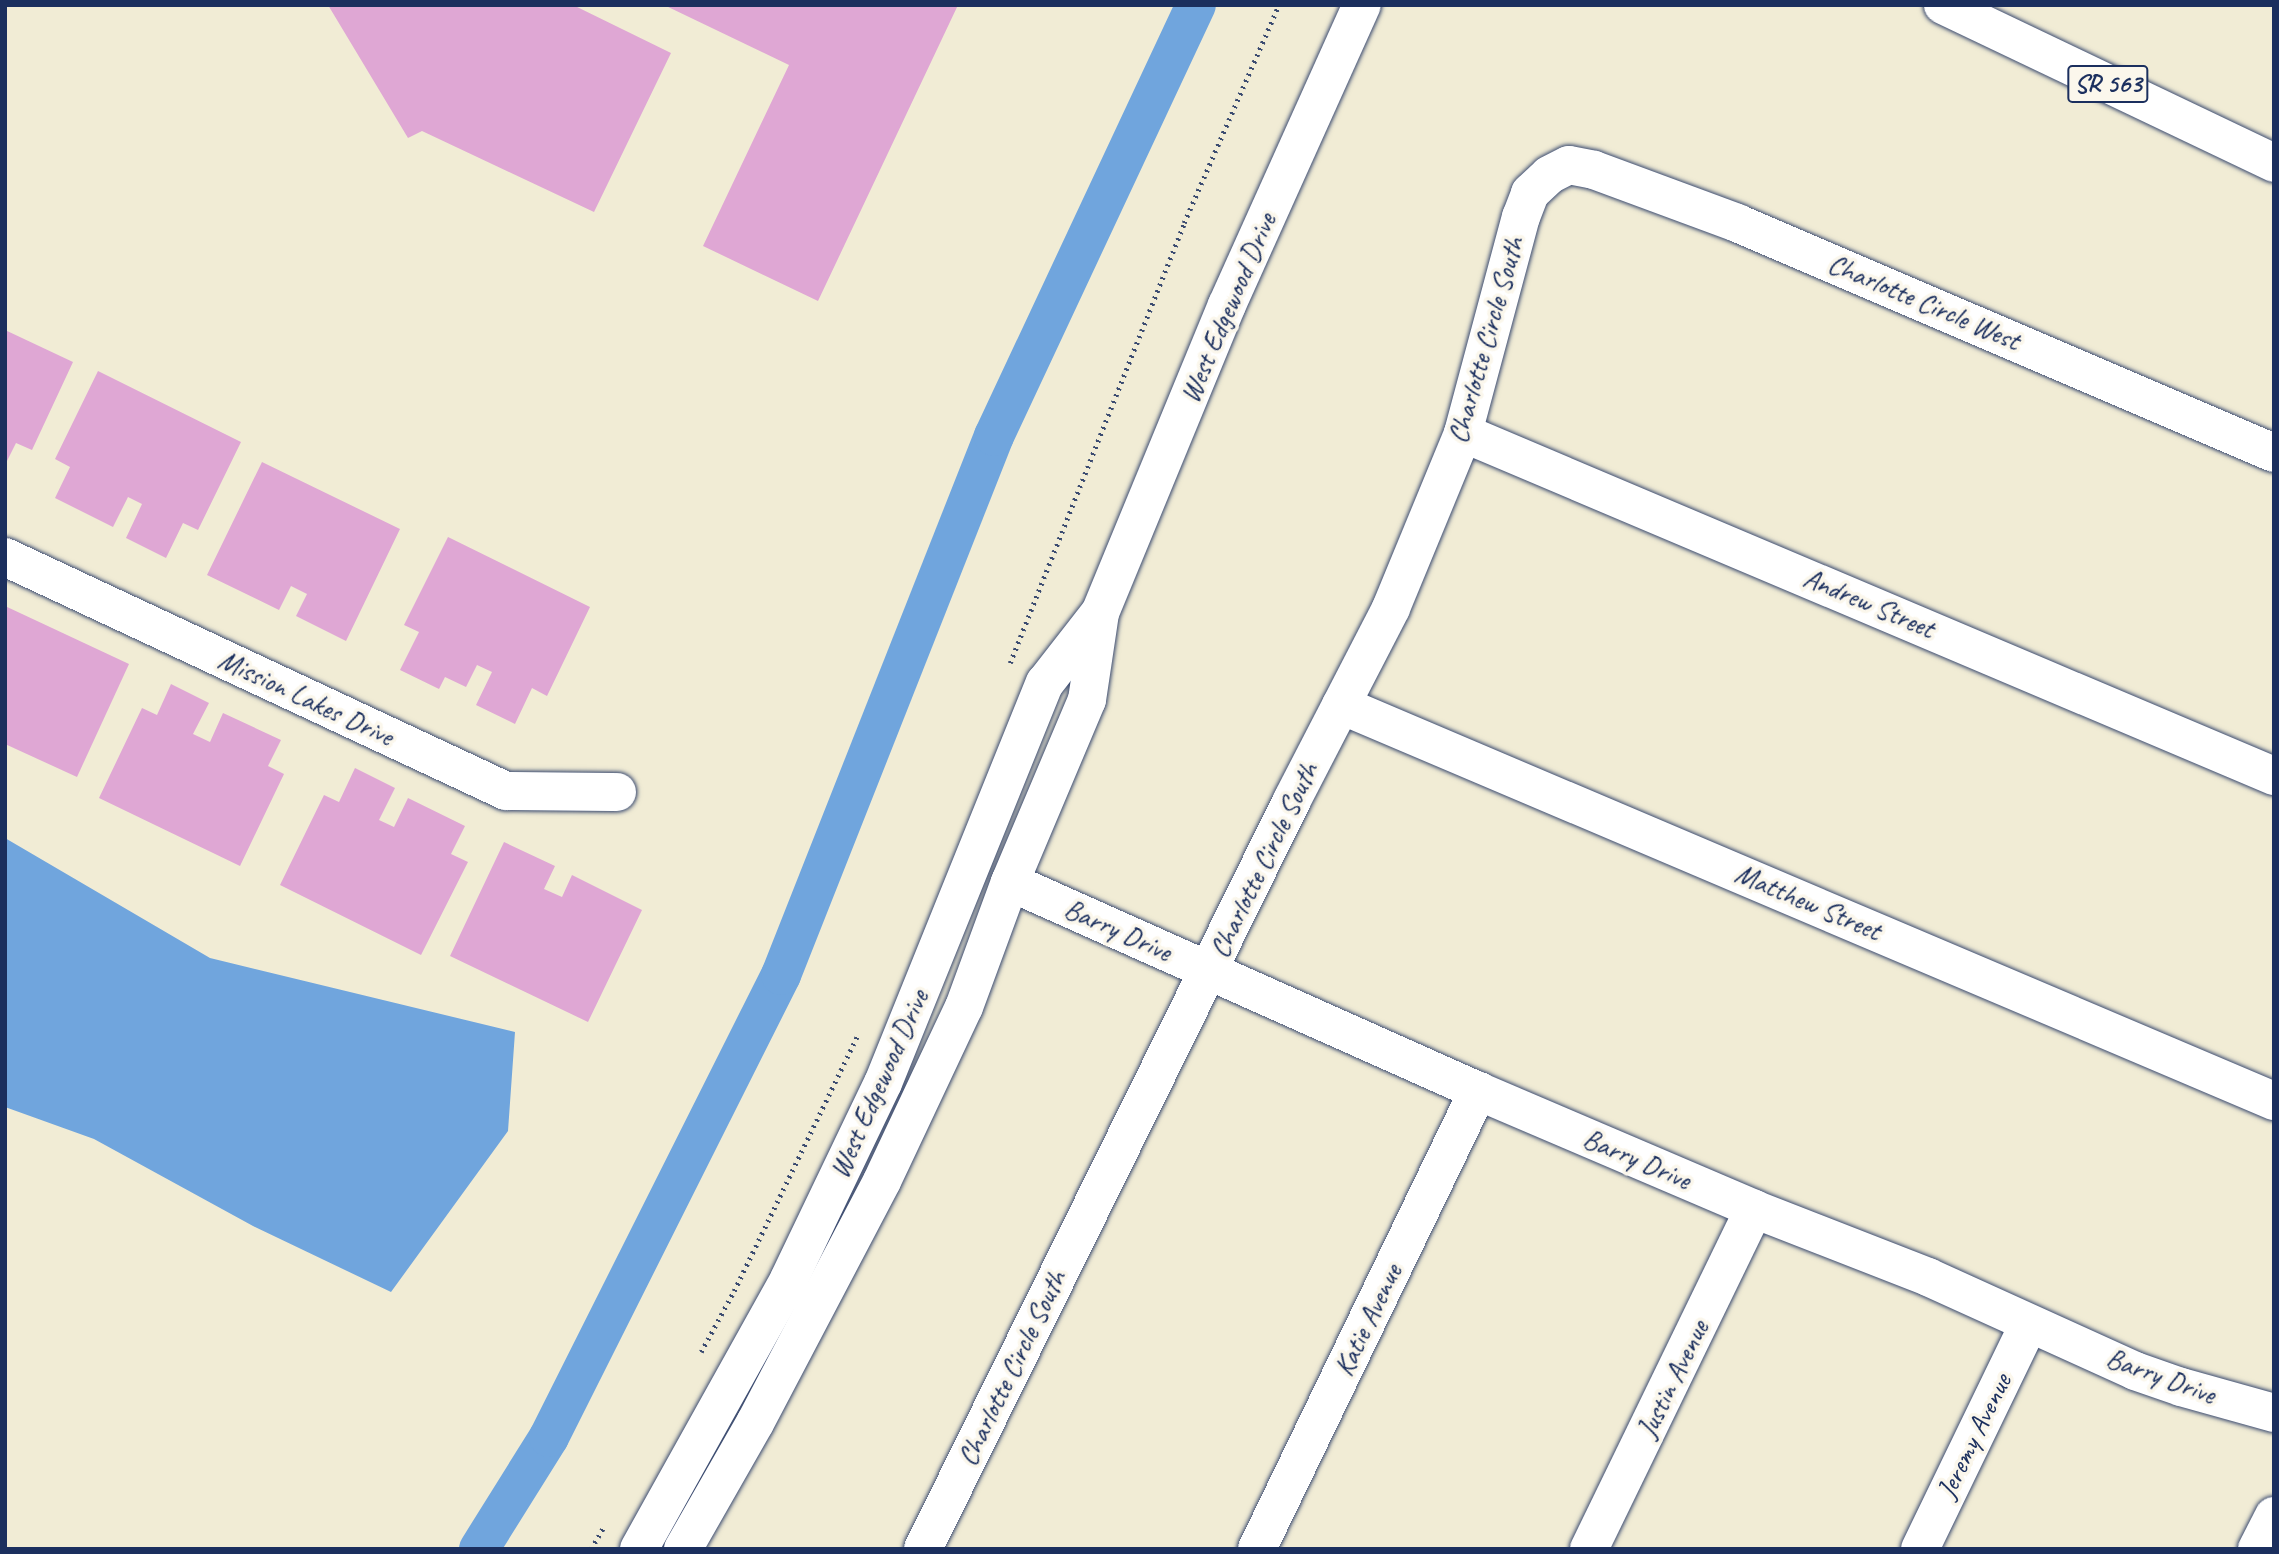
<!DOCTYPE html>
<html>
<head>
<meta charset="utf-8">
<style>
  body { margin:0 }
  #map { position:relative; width:2279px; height:1554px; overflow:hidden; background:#f1ecd5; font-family:Caveat,sans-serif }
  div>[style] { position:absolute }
  .water>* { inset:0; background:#70a5dd }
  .canal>* { height:40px; margin:-20px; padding:0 20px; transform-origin:20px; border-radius:20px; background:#70a5dd }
  .building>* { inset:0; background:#dfa7d4 }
  .path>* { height:4.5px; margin-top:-2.25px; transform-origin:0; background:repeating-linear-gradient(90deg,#3b4b70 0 2px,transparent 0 7px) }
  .roads { filter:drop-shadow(0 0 2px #3b4b70) drop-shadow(0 0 2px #3b4b70) }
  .minor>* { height:38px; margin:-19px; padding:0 19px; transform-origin:19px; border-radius:19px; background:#fff }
  .primary>* { height:38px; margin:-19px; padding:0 19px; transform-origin:19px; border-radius:19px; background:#fff }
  span { translate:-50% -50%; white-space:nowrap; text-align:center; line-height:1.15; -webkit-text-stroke:7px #fbf7ec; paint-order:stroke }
  .shield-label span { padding:2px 5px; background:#fbf7ec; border:2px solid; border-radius:5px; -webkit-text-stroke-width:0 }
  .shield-label { font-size:26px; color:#1b2f5e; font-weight:700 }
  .street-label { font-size:28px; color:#1b2f5e }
  .frame { position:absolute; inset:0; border:7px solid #1b2f5e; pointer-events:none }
</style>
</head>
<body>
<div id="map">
  <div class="water">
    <div style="clip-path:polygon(5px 838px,210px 958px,515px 1032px,508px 1131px,391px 1292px,253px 1226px,94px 1139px,5px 1107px)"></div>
  </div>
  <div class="canal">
    <div style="left:479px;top:1549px;width:132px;rotate:-58deg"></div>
    <div style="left:549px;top:1437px;width:517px;rotate:-63.34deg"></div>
    <div style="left:781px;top:975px;width:580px;rotate:-68.44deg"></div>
    <div style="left:994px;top:436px;width:476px;rotate:-64.9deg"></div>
  </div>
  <div class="building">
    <div style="clip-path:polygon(328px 5px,573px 5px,671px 53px,594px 212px,422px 131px,408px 138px)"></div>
    <div style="clip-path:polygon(664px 5px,958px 5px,818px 301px,703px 246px,789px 65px)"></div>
    <div style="clip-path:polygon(5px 330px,73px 362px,32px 450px,16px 443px,5px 465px)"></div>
    <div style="clip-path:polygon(98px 371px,241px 442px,198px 530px,183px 523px,166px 558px,126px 538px,142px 504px,128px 497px,113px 527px,55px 498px,70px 467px,55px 459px)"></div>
    <div style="clip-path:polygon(262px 462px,400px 529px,346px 641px,296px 616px,307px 594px,291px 586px,279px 610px,207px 575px)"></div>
    <div style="clip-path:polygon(448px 537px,590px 607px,547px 696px,532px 688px,515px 724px,476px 705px,492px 672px,477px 665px,466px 687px,445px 677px,439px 689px,400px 670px,419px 632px,404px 625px)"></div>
    <div style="clip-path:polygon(5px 606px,129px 664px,77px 777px,5px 744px)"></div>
    <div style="clip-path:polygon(171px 684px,209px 703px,193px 734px,210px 742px,223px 713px,281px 740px,268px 766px,284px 774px,240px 866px,99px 798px,142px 708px,157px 715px)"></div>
    <div style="clip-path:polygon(355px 768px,395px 788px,379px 820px,394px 827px,408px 798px,465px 826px,451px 854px,468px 862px,421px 955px,280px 885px,324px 795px,339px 802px)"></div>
    <div style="clip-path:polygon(504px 842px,555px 866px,544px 889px,562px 897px,572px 875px,642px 910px,588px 1022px,450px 956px)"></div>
  </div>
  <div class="path">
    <div style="left:1010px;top:663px;width:473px;rotate:-68.4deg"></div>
    <div style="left:1184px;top:223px;width:238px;rotate:-66.5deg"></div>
    <div style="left:701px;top:1352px;width:69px;rotate:-61.6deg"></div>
    <div style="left:734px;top:1291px;width:285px;rotate:-64.2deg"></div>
    <div style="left:591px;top:1549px;width:24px;rotate:-60deg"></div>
  </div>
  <div class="roads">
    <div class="minor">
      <div style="left:1463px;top:433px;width:881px;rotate:22.93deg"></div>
      <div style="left:5px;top:557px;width:553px;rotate:25.04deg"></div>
      <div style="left:506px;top:791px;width:111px;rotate:0.5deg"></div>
      <div style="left:1341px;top:705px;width:1014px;rotate:23deg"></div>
      <div style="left:1010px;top:882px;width:513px;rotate:24.06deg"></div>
      <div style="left:1478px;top:1091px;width:300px;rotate:23.1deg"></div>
      <div style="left:1754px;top:1209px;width:187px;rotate:21.3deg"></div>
      <div style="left:1928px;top:1277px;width:227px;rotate:24.4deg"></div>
      <div style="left:2135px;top:1371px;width:49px;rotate:19.2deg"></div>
      <div style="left:2181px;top:1387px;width:97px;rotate:15.6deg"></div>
      <div style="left:639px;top:1549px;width:309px;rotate:-60.9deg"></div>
      <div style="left:789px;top:1279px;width:217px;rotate:-64.4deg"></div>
      <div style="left:883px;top:1083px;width:432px;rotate:-68deg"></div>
      <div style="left:1045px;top:683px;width:86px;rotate:-52.1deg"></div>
      <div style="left:683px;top:1549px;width:145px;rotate:-60.3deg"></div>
      <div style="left:755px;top:1423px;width:273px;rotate:-62.3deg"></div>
      <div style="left:882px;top:1181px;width:192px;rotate:-64.8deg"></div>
      <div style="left:964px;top:1007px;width:133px;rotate:-69.8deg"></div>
      <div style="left:1010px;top:882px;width:198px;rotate:-67.1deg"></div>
      <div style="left:1087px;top:700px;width:88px;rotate:-81.5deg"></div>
      <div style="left:1100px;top:613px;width:333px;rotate:-67.6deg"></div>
      <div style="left:1227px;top:305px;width:329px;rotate:-65.8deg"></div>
      <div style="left:923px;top:1549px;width:835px;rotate:-63.77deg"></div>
      <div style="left:1292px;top:800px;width:216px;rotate:-62.7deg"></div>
      <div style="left:1391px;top:608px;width:189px;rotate:-67.6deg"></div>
      <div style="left:1463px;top:433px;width:224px;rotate:-75deg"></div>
      <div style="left:1521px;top:217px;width:26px;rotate:-69deg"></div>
      <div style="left:1530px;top:193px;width:26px;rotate:-43deg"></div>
      <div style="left:1549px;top:175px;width:22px;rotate:-27deg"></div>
      <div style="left:1569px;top:165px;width:25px;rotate:11deg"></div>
      <div style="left:1594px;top:170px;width:153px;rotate:20.3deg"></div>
      <div style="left:1737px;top:223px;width:584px;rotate:23.19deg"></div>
      <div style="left:1257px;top:1549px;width:509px;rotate:-64.24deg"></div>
      <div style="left:1589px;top:1549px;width:378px;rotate:-64.1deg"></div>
      <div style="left:1920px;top:1549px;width:250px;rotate:-64.2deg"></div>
      <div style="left:2257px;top:1549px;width:37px;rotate:-63deg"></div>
    </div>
    <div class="primary">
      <div style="left:1943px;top:5px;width:367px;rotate:25.5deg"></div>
    </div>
  </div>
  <div class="shield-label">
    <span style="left:2108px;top:84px">SR 563</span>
  </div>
  <div class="street-label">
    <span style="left:1924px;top:302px;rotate:23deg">Charlotte Circle West</span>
    <span style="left:1228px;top:308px;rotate:-67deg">West Edgewood Drive</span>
    <span style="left:1486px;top:340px;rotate:-74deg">Charlotte Circle South</span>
    <span style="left:1869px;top:603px;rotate:23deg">Andrew Street</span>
    <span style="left:306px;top:698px;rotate:25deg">Mission Lakes Drive</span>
    <span style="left:1264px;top:860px;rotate:-64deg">Charlotte Circle South</span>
    <span style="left:1808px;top:902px;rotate:23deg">Matthew Street</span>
    <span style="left:1118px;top:930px;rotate:24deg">Barry Drive</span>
    <span style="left:879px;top:1084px;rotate:-66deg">West Edgewood Drive</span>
    <span style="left:1637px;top:1159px;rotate:23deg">Barry Drive</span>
    <span style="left:1368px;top:1320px;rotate:-64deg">Katie Avenue</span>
    <span style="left:1012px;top:1368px;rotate:-64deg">Charlotte Circle South</span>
    <span style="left:2161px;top:1376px;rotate:20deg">Barry Drive</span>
    <span style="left:1673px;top:1379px;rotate:-64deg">Justin Avenue</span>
    <span style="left:1974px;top:1436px;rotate:-64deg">Jeremy Avenue</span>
  </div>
  <div class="frame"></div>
</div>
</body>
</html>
